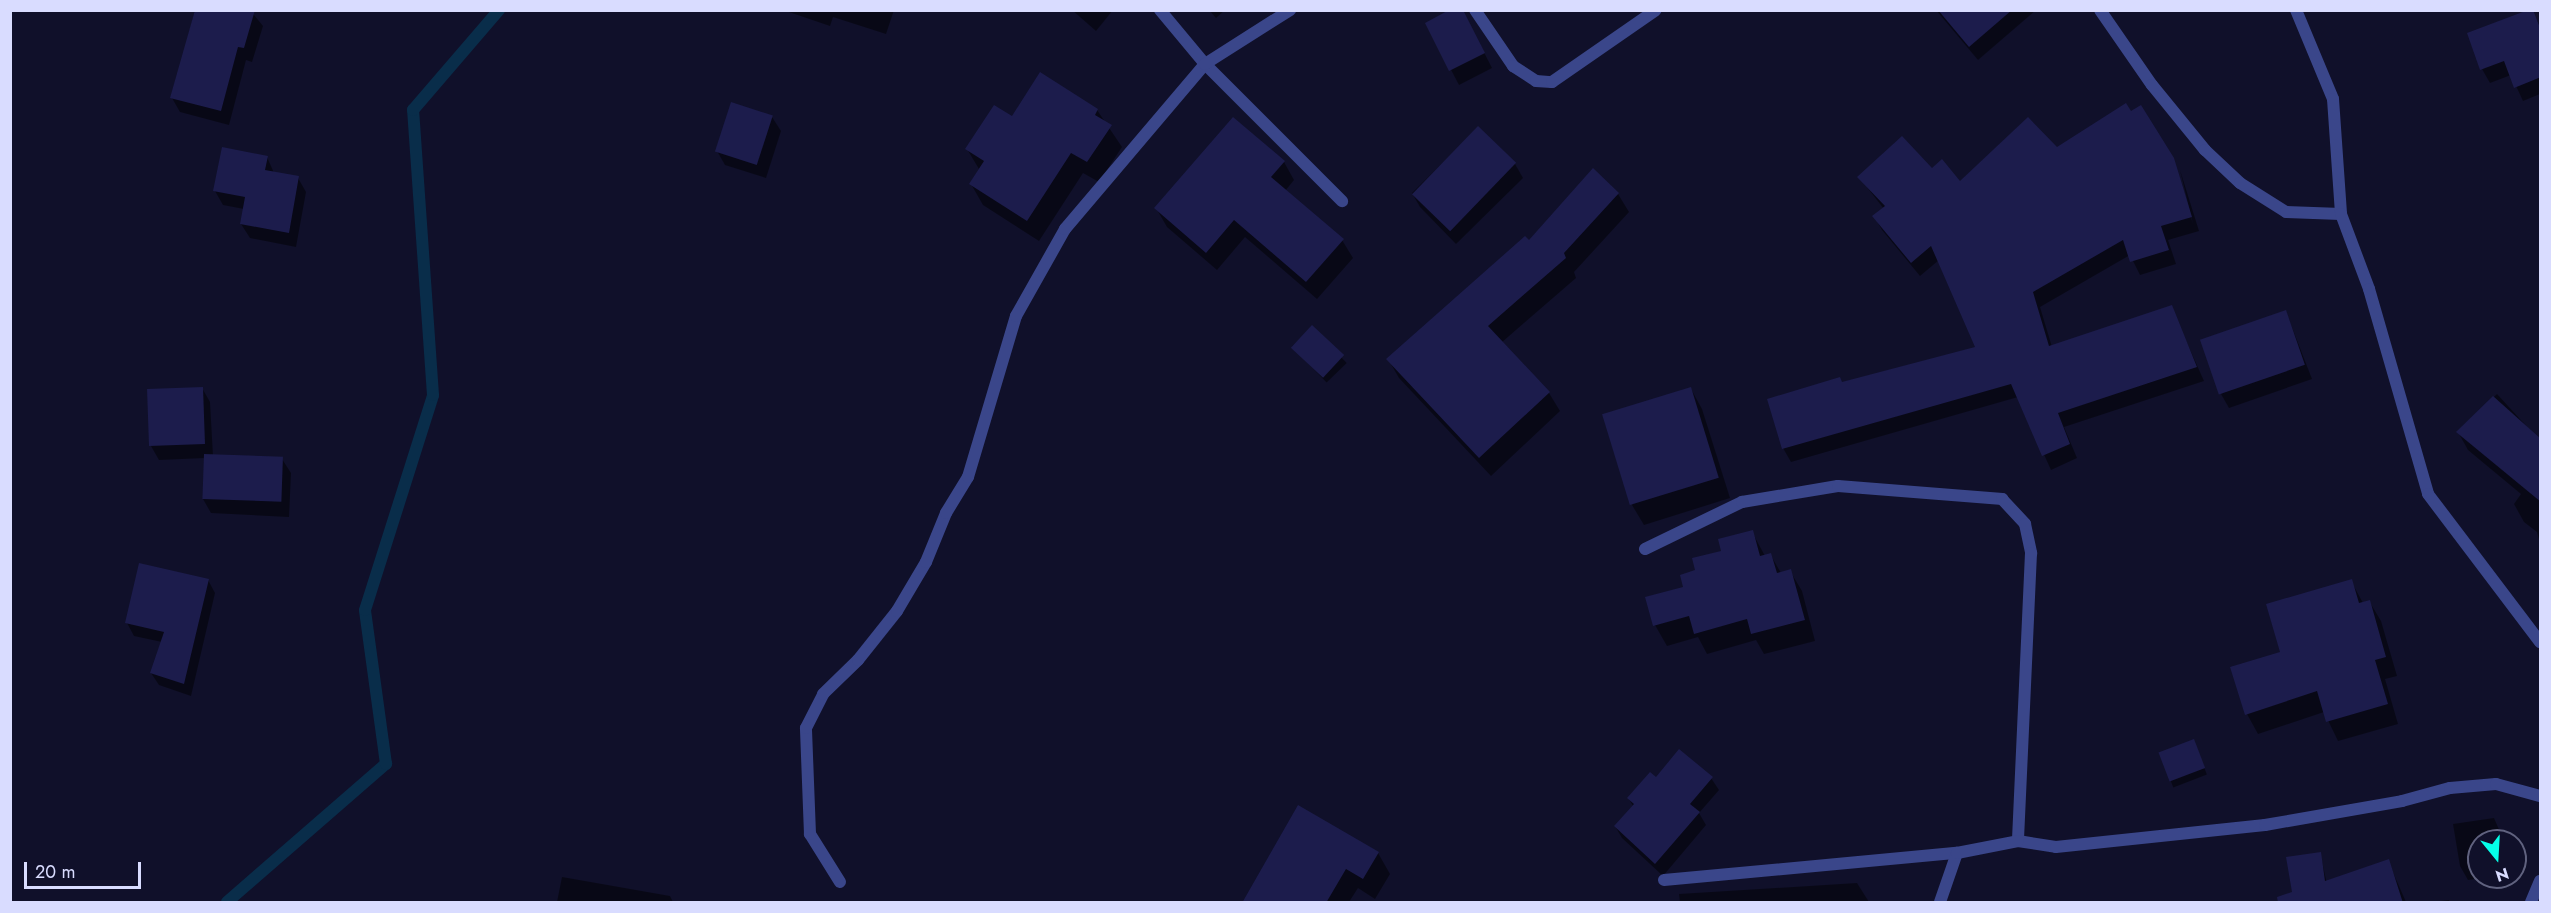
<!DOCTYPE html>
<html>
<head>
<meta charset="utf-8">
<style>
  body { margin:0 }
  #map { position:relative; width:2551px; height:913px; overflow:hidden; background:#10102a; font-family:Jost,sans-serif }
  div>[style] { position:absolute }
  .shadow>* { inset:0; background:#0007; transform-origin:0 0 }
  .stream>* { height:12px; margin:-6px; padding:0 6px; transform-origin:6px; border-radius:6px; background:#092d4a }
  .building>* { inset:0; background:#1c1c4c; transform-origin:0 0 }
  .service>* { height:12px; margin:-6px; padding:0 6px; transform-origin:6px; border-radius:6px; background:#3a468a }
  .minor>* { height:12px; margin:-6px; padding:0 6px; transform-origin:6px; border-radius:6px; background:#3a468a }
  span { translate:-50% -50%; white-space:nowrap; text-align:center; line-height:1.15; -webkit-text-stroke:5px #10102a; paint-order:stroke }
  .frame { position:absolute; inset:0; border:12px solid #d9dcff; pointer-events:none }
  .north { position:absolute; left:2467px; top:829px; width:60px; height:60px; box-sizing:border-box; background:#10102a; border:2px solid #60627f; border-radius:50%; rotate:162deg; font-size:16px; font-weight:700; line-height:24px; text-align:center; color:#d9dcff }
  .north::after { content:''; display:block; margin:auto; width:21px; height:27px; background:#05ffe9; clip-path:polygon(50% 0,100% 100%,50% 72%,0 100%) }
  .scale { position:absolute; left:24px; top:862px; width:117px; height:27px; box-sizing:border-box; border:3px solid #d9dcff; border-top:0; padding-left:8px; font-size:18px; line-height:21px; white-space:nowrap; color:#d9dcff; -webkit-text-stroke:4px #10102a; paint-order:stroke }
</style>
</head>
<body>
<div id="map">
  <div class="shadow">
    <div style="clip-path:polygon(195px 10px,250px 10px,263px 26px,252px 62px,246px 60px,229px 125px,180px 112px,172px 98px)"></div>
    <div style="clip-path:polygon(783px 10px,894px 10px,886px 34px,833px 17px,830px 26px)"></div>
    <div style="clip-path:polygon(1072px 10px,1113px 10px,1096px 31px)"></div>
    <div style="clip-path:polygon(1209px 10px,1225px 10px,1216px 18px)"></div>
    <div style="clip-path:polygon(1936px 10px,2036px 10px,1978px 60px)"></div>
    <div style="clip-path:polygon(2532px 11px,2540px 26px,2540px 94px,2523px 101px,2511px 75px,2490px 83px,2482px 69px)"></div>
    <div style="clip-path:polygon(1468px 21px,1492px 68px,1459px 85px,1427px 24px)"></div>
    <div style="clip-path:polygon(1097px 110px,1122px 147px,1099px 182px,1083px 173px,1039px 241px,983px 205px,971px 184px,979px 169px,967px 149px,1012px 118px)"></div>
    <div style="clip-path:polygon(772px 117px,781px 131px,766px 178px,725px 165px,717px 151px)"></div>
    <div style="clip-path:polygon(1478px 128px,1515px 164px,1523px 178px,1456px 244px,1420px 207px,1412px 193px)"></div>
    <div style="clip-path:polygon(2057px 149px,2173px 159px,2193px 224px,2180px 170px,2199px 231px,2168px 240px,2176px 264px,2140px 275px,2130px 255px,2040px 307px,2052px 347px,2171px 307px,2204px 381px,2064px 427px,2077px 458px,2051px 470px,2018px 397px,1791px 462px,1783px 448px,1842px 384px,1977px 348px,1939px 260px,1920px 276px,1882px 230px,1874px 216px,1884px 209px,1859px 177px,1932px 170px,1960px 183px)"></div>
    <div style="clip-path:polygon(267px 157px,274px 173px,298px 178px,306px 192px,296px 247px,250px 238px,241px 224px,244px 209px,223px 205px,215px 191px)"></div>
    <div style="clip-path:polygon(1284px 162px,1294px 180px,1285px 191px,1342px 240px,1353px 258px,1317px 299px,1245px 237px,1217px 270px,1167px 227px,1156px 208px)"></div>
    <div style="clip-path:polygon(1618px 194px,1629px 212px,1574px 272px,1576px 278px,1501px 343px,1549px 393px,1560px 411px,1491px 476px,1399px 378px,1388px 359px,1529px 242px)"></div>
    <div style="clip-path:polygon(2286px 312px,2312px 379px,2229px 408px,2221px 394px)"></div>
    <div style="left:1312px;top:327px;width:50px;height:28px;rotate:46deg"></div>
    <div style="clip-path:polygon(202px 388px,210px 402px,213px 456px,282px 459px,291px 473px,289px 517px,211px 513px,203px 499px,205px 458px,159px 460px,151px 446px)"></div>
    <div style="clip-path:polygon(1691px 389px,1702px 409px,1730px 498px,1644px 525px,1632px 505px)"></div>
    <div style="clip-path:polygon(2497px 394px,2540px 441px,2540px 543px,2537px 532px,2524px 522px,2514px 504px,2521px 494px,2468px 450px,2458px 432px)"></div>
    <div style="clip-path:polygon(1752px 532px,1765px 556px,1770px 554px,1781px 573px,1790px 571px,1802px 591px,1815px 641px,1764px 654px,1756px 640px,1707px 654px,1698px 637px,1667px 646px,1655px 625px,1697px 571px)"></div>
    <div style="clip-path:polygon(208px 580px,215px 593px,191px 696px,159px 685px,151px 673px,162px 642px,134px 636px,127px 623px)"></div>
    <div style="clip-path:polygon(2351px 581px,2363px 603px,2369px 601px,2381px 621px,2397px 676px,2385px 679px,2398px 724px,2338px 741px,2324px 712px,2258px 734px,2247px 714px,2282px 653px)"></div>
    <div style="left:2194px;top:741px;width:36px;height:36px;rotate:69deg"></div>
    <div style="clip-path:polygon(1711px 778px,1719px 790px,1699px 813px,1706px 825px,1663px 876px,1622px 838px,1615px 826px,1633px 806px,1629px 799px,1657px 779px)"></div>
    <div style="clip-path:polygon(2494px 818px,2504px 841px,2479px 841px,2479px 877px,2490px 877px,2468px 880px,2460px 866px,2453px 824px)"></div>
    <div style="clip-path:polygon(1378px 853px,1390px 874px,1375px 899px,1358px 888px,1349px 902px,1243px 902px)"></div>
    <div style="clip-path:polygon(2320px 853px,2330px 897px,2298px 902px)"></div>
    <div style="clip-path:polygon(2388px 861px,2406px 902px,2354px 902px)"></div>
    <div style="clip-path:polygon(562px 877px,670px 896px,673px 902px,557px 902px)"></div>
    <div style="clip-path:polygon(1857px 883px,1869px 902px,1680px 902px,1679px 894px)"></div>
    <div style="clip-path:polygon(2449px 900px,2450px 902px,2432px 902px)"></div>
  </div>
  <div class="stream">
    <div style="left:227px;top:902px;width:211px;rotate:-41deg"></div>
    <div style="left:386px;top:764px;width:155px;rotate:-97.8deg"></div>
    <div style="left:365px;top:610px;width:225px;rotate:-72.4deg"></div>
    <div style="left:433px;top:395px;width:286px;rotate:-94deg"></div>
    <div style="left:413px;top:110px;width:132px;rotate:-49.3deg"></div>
  </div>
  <div class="building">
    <div style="clip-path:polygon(195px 10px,255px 10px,244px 48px,238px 47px,221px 111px,170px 98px)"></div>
    <div style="clip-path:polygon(1449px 10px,1463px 10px,1485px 53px,1449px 71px,1425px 23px)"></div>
    <div style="clip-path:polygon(1938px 10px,2012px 10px,1969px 47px)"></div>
    <div style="clip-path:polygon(2528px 10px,2533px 10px,2541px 30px,2541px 77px,2514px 88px,2504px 61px,2480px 70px,2467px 33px)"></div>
    <div style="clip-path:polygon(1040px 72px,1098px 109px,1095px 115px,1112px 125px,1087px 162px,1071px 153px,1027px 221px,969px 184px,984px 161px,965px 149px,994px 105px,1012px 116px)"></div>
    <div style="left:731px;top:102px;width:44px;height:52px;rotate:18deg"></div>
    <div style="clip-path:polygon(2126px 103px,2131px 111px,2141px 105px,2174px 158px,2192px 217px,2161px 226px,2169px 250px,2130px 262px,2123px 240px,2033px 292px,2049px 346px,2172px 305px,2197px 367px,2058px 413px,2070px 444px,2042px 456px,2011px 384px,1782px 449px,1767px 399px,1840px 377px,1842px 382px,1975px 347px,1931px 246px,1911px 263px,1872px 216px,1885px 206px,1857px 177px,1902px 136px,1932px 168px,1942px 159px,1960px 181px,2028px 117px,2057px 147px)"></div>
    <div style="clip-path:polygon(1233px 117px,1285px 161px,1271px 177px,1344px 239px,1306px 282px,1234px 220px,1206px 253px,1154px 208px)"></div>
    <div style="left:1478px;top:126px;width:53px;height:95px;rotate:44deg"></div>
    <div style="clip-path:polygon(222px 147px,268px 156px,265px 170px,299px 176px,289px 233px,240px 224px,245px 197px,213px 191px)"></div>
    <div style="clip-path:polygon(1593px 168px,1619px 193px,1564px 253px,1566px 258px,1488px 326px,1550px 392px,1479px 458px,1386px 359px,1525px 236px,1529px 240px)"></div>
    <div style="left:2286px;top:310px;width:58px;height:91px;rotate:71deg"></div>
    <div style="left:1312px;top:325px;width:44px;height:31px;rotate:43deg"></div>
    <div style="left:203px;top:387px;width:57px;height:56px;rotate:88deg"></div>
    <div style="left:1691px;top:387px;width:95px;height:93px;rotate:73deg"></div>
    <div style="clip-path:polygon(2493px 396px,2541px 439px,2541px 502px,2456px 432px)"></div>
    <div style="left:204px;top:454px;width:79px;height:45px;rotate:2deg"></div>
    <div style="clip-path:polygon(1753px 530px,1760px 556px,1771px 553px,1777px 573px,1791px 569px,1805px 620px,1751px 634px,1747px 619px,1694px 634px,1689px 616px,1653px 626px,1645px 597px,1683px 587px,1680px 575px,1695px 570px,1692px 558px,1721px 551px,1718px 539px)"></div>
    <div style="clip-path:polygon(139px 563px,209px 579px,184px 684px,150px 673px,164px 632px,125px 623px)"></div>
    <div style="clip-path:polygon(2352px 579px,2359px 603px,2370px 600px,2386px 657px,2375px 660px,2388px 704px,2326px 722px,2317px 691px,2245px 715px,2230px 667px,2280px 652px,2266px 604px)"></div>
    <div style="left:2194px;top:739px;width:31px;height:38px;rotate:69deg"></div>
    <div style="clip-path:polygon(1679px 749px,1713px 777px,1690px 804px,1700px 812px,1655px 864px,1614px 826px,1634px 804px,1627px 798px,1650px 772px,1656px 777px)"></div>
    <div style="clip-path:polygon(1298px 805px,1379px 852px,1363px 879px,1346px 869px,1326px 903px,1242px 903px)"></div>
    <div style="clip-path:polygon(2321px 852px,2325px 881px,2389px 859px,2403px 903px,2278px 903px,2277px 897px,2292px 892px,2286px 857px)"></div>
  </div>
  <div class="service">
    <div style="left:1664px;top:880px;width:294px;rotate:-5.3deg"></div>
  </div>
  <div class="minor">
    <div style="left:1160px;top:10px;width:70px;rotate:50.2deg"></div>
    <div style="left:1205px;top:64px;width:194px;rotate:45deg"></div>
    <div style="left:1475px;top:10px;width:68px;rotate:55.8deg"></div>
    <div style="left:1513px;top:66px;width:27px;rotate:33deg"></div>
    <div style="left:1536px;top:81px;width:16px;rotate:4deg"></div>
    <div style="left:1552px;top:82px;width:126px;rotate:-34.7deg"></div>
    <div style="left:2100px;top:10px;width:91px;rotate:55.3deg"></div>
    <div style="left:2152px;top:85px;width:84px;rotate:50.8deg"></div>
    <div style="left:2205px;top:150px;width:48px;rotate:43.3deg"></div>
    <div style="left:2240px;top:183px;width:54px;rotate:32.2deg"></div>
    <div style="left:2286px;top:212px;width:55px;rotate:2.1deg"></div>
    <div style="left:2296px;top:10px;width:96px;rotate:67.4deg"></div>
    <div style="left:2333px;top:99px;width:115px;rotate:86deg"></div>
    <div style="left:2341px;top:214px;width:80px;rotate:69.5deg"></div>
    <div style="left:2369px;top:289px;width:213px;rotate:73.9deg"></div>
    <div style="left:2428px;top:494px;width:186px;rotate:52.9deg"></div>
    <div style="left:1645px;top:549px;width:108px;rotate:-25.9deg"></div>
    <div style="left:1742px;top:502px;width:97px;rotate:-9.5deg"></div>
    <div style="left:1838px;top:486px;width:165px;rotate:4.5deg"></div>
    <div style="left:2002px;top:499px;width:34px;rotate:47deg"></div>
    <div style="left:2025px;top:524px;width:30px;rotate:78deg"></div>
    <div style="left:2031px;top:553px;width:288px;rotate:92.6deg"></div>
    <div style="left:2018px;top:841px;width:38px;rotate:9deg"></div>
    <div style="left:2056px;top:847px;width:210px;rotate:-6deg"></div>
    <div style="left:2265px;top:825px;width:139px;rotate:-9.9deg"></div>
    <div style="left:2402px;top:801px;width:50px;rotate:-15.2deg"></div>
    <div style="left:2450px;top:788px;width:46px;rotate:-5deg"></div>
    <div style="left:2496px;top:784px;width:46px;rotate:15.3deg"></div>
    <div style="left:840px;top:882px;width:57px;rotate:-122deg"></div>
    <div style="left:810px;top:834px;width:106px;rotate:-92.2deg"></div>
    <div style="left:806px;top:728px;width:38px;rotate:-63deg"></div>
    <div style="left:823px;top:694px;width:49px;rotate:-44.2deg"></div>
    <div style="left:858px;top:660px;width:63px;rotate:-51.5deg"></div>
    <div style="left:897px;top:611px;width:57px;rotate:-59.4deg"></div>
    <div style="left:926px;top:562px;width:53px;rotate:-67.8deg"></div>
    <div style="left:946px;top:513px;width:42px;rotate:-58.6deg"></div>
    <div style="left:968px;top:477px;width:168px;rotate:-73.4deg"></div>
    <div style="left:1016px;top:316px;width:100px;rotate:-60.6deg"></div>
    <div style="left:1065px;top:229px;width:216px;rotate:-49.7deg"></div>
    <div style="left:1205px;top:64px;width:101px;rotate:-32.4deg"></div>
    <div style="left:1940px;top:902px;width:52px;rotate:-70.9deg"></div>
    <div style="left:1957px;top:853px;width:62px;rotate:-11.1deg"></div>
    <div style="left:2531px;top:902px;width:23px;rotate:-67deg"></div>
  </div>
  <div class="frame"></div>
  <div class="north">N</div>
  <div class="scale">20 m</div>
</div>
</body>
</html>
